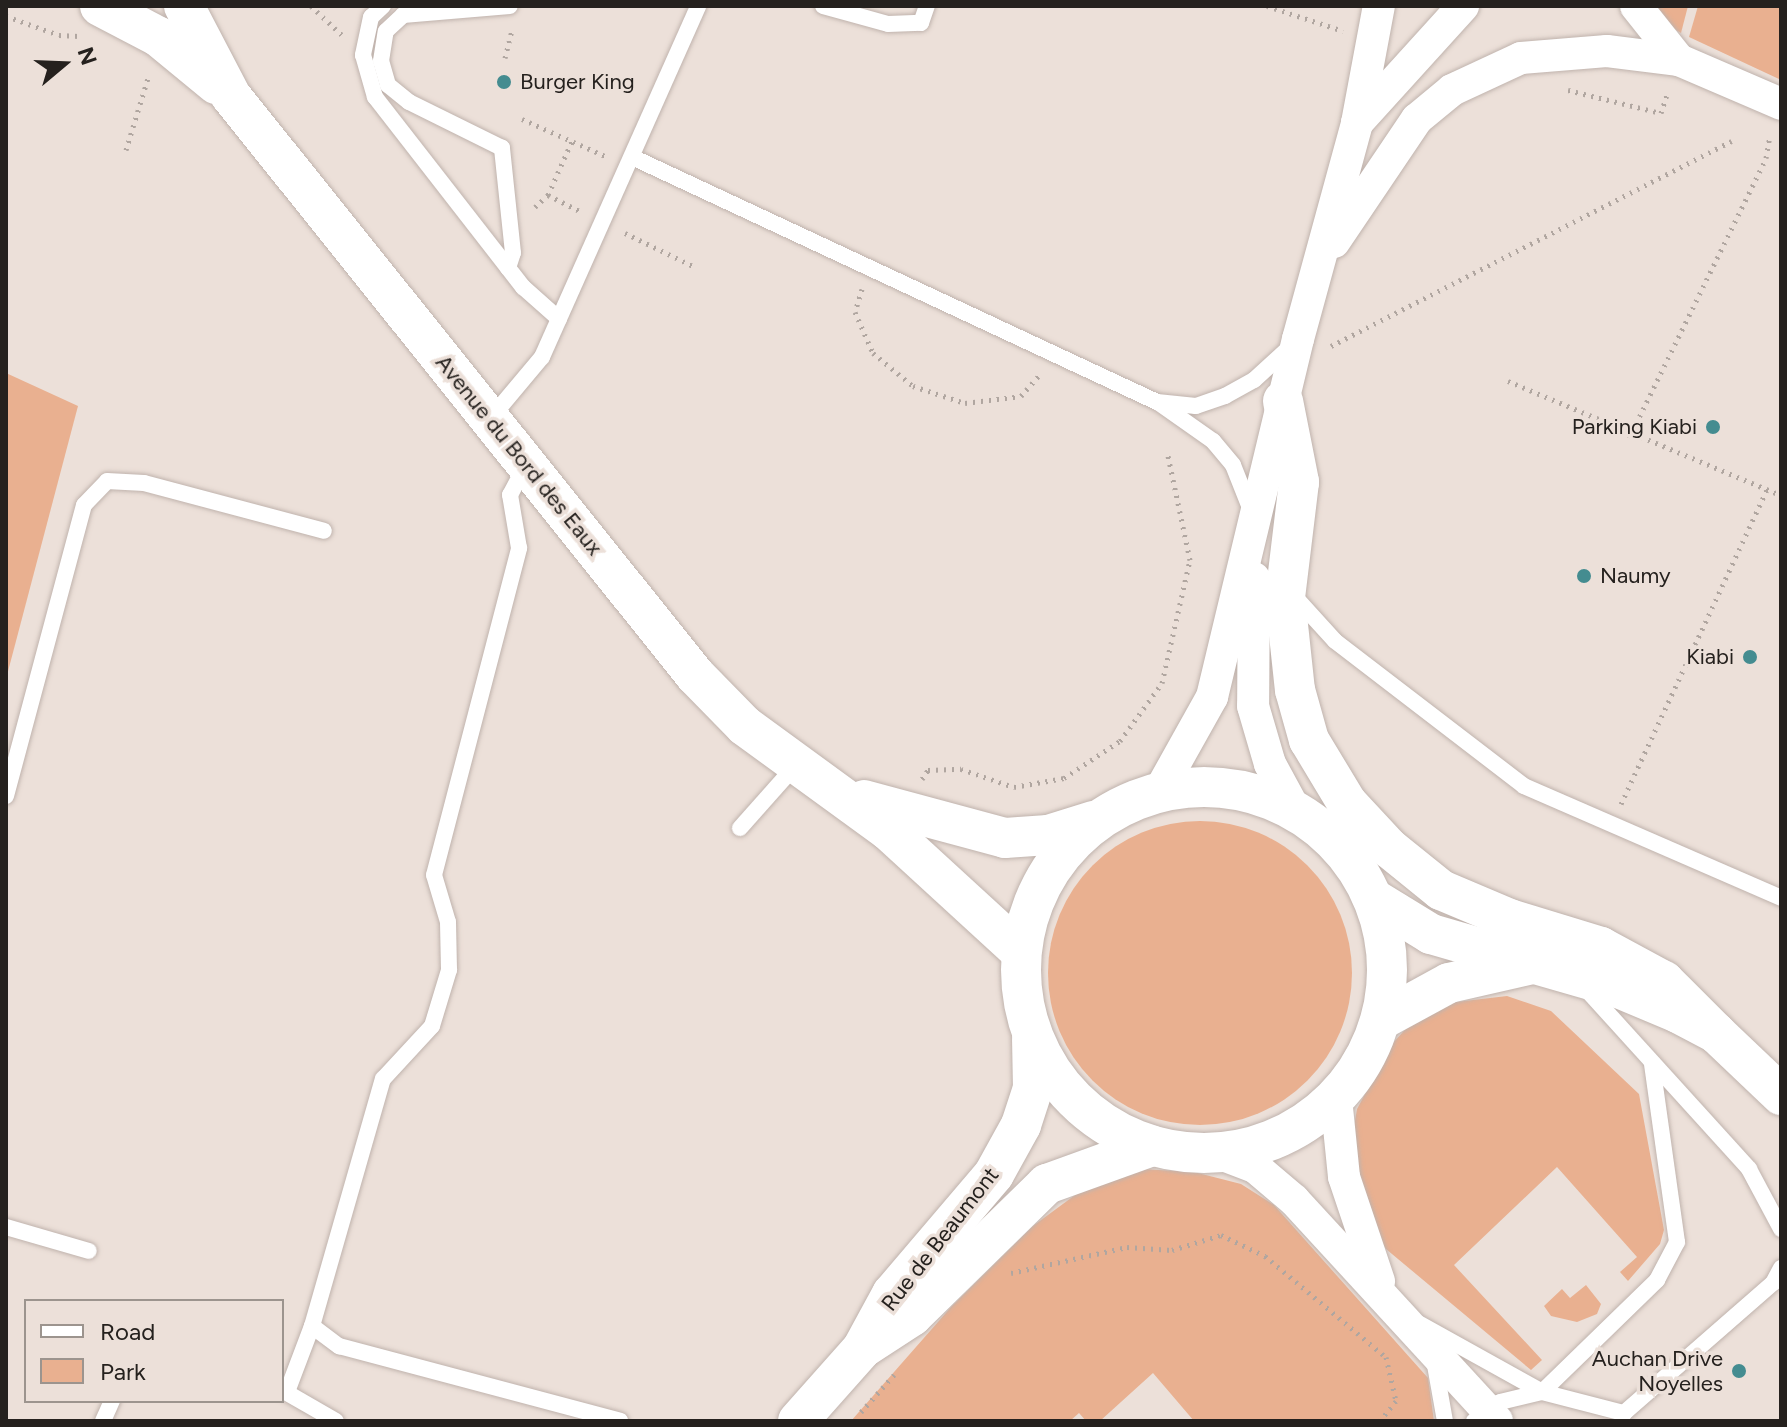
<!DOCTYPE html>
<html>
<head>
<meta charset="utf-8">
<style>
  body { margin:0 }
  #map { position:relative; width:1787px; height:1427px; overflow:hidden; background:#ece0d9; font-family:Figtree,sans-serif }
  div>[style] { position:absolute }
  .green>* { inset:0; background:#e9b090 }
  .round { border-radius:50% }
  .path>* { height:5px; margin-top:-2.5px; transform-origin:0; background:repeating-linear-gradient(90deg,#b0a6a0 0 2px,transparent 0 8px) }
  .roads { filter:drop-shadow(0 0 2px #c0b3ad) drop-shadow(0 0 2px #c0b3ad) }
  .service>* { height:16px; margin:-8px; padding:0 8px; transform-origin:8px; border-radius:8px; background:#fff }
  .minor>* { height:32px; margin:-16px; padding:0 16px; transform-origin:16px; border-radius:16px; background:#fff }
  .tertiary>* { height:40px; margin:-20px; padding:0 20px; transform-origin:20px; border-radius:20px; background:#fff }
  .tertiary>.ring { margin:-20px; padding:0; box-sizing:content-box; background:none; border:40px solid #fff; border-radius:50% }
  .dots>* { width:22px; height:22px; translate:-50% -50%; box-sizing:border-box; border:4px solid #ece0d9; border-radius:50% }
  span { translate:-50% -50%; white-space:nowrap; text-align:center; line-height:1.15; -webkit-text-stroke:7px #ece0d9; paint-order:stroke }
  .poi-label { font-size:22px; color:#25211e }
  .left { translate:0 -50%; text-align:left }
  .right { translate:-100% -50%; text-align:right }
  .street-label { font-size:22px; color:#25211e }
  .frame { position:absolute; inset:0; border:8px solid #25211e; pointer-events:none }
  .legend { position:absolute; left:24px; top:1299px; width:260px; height:104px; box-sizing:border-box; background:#ece0d9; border:2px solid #9c948e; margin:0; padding:10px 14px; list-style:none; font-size:24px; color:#25211e }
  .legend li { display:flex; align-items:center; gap:16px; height:40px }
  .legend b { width:40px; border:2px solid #9c948e }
  .north { position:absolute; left:24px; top:24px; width:80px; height:80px; -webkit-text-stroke:6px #ece0d9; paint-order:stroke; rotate:71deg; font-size:22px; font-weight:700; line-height:32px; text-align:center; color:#25211e }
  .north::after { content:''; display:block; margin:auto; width:28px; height:36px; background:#25211e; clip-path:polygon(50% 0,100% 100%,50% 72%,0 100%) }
</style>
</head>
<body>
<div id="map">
  <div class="green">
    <div style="clip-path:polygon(1652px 6px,1688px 6px,1681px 33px,1669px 26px)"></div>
    <div style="clip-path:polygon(1698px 6px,1781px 6px,1781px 80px,1689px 37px)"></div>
    <div style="clip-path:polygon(6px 373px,78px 406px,6px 679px)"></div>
    <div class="round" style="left:1048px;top:821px;width:304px;height:304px"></div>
    <div style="clip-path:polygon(1507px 996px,1551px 1011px,1639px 1094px,1664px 1230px,1660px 1244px,1628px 1281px,1620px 1272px,1637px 1257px,1557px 1167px,1454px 1265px,1542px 1360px,1531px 1370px,1386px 1249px,1372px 1229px,1352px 1138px,1357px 1109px,1392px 1044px,1413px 1021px,1439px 1004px)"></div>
    <div style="clip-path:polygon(1141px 1169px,1194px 1172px,1241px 1184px,1274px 1205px,1428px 1378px,1434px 1421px,1194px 1421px,1153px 1373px,1100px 1421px,1086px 1421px,1079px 1413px,1070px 1421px,851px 1421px,952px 1306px,1033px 1226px,1086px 1187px)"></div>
    <div style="clip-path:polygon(1586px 1285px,1601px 1304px,1597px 1314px,1577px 1322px,1551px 1316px,1544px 1306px,1562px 1289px,1570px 1298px)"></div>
  </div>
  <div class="path">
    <div style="left:311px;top:6px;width:42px;rotate:43.1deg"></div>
    <div style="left:1267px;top:6px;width:80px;rotate:18.2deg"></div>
    <div style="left:6px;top:16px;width:56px;rotate:19.7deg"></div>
    <div style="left:59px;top:35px;width:20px;rotate:3deg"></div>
    <div style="left:505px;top:58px;width:29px;rotate:-76deg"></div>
    <div style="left:1568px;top:90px;width:96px;rotate:13.9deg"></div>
    <div style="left:1661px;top:113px;width:22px;rotate:-72deg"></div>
    <div style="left:522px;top:119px;width:91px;rotate:24deg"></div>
    <div style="left:126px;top:150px;width:78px;rotate:-73deg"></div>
    <div style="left:548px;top:195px;width:59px;rotate:-66deg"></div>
    <div style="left:535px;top:207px;width:18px;rotate:-43deg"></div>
    <div style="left:548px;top:195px;width:36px;rotate:27deg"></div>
    <div style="left:625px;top:233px;width:76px;rotate:25.9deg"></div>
    <div style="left:862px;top:289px;width:24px;rotate:107deg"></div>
    <div style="left:855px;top:312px;width:45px;rotate:66.3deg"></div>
    <div style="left:873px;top:353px;width:52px;rotate:39.5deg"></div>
    <div style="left:913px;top:386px;width:55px;rotate:18.1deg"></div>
    <div style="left:965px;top:403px;width:56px;rotate:-7.1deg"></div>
    <div style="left:1021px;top:396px;width:30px;rotate:-49deg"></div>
    <div style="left:1331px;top:346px;width:450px;rotate:-27.1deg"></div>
    <div style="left:1508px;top:381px;width:296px;rotate:22.7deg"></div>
    <div style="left:1629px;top:438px;width:312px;rotate:-63.9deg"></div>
    <div style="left:1766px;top:158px;width:23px;rotate:-80deg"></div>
    <div style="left:922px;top:779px;width:11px;rotate:-56deg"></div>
    <div style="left:928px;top:770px;width:33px;rotate:-2deg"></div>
    <div style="left:961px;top:769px;width:56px;rotate:18.8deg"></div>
    <div style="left:1014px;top:787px;width:51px;rotate:-10.2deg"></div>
    <div style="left:1064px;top:778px;width:67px;rotate:-33.5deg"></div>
    <div style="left:1120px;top:741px;width:72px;rotate:-54.1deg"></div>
    <div style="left:1162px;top:683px;width:126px;rotate:-77.2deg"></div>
    <div style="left:1190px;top:560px;width:111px;rotate:-101.9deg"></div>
    <div style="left:1621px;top:804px;width:347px;rotate:-65.1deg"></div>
    <div style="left:1011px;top:1273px;width:119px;rotate:-12.6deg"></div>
    <div style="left:1127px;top:1247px;width:45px;rotate:3.8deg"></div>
    <div style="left:1172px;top:1250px;width:51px;rotate:-17deg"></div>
    <div style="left:1221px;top:1235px;width:49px;rotate:25.5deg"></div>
    <div style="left:1265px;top:1256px;width:158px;rotate:39.9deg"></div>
    <div style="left:1386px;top:1357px;width:45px;rotate:77.2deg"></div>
    <div style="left:1396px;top:1401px;width:26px;rotate:129deg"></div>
    <div style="left:861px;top:1412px;width:50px;rotate:-48.3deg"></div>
  </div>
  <div class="roads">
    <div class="service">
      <div style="left:383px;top:6px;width:16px;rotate:137deg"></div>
      <div style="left:371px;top:17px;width:39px;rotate:102deg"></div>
      <div style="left:363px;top:55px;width:44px;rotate:74.1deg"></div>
      <div style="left:375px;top:97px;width:241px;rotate:52.1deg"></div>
      <div style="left:523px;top:287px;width:48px;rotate:41.6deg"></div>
      <div style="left:823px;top:6px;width:67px;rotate:15.5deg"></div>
      <div style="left:888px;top:24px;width:33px;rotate:-2deg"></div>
      <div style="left:921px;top:23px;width:18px;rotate:-71deg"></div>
      <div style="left:632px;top:157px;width:579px;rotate:25.02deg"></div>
      <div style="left:1157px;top:402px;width:39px;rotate:6deg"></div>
      <div style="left:1196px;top:406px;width:31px;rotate:-19deg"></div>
      <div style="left:1225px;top:396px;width:33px;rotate:-29deg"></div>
      <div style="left:1254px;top:380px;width:52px;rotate:-42.6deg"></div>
      <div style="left:508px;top:268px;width:16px;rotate:-72deg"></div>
      <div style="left:513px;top:253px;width:106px;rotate:-96deg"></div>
      <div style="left:502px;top:148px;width:104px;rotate:-153.7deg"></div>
      <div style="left:409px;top:102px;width:27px;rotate:-141deg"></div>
      <div style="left:388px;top:85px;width:25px;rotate:-106deg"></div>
      <div style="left:381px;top:61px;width:30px;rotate:-81deg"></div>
      <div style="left:386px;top:31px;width:23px;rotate:-43deg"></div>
      <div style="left:403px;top:15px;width:107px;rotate:-4.8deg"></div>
      <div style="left:1159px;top:403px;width:66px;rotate:35.1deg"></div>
      <div style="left:1213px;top:441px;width:31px;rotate:50deg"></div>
      <div style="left:1233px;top:465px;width:52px;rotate:68.4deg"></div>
      <div style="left:490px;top:419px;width:81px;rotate:-50deg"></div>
      <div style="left:542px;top:357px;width:384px;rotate:-66deg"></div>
      <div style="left:1295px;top:597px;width:59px;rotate:47.7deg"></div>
      <div style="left:1335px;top:641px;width:238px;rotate:37.5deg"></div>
      <div style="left:1524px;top:786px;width:280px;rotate:23.5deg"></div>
      <div style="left:6px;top:796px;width:301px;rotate:-75deg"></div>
      <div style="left:84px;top:505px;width:33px;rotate:-46deg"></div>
      <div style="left:107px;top:481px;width:37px;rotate:3deg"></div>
      <div style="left:144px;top:483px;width:186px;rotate:14.9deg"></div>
      <div style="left:740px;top:828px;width:83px;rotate:-48.4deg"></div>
      <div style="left:1586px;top:989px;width:243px;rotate:47.8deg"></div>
      <div style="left:1749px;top:1169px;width:68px;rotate:61.9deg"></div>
      <div style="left:6px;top:1227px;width:86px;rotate:16.1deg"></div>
      <div style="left:1420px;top:1324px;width:140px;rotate:29.1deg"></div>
      <div style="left:1542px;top:1392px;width:85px;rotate:14.4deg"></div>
      <div style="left:1624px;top:1413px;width:198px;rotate:-41.1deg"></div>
      <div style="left:1773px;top:1283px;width:17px;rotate:-62deg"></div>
      <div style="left:312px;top:1326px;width:34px;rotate:37deg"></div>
      <div style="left:339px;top:1346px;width:291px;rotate:14.9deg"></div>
      <div style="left:1435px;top:1365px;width:57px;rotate:79.9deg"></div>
      <div style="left:282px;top:1390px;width:62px;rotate:29.9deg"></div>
      <div style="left:287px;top:1392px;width:71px;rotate:-69.3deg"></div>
      <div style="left:312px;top:1326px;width:257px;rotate:-74deg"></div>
      <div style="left:383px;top:1079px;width:72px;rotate:-47.2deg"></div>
      <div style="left:432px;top:1026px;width:59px;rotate:-73.1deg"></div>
      <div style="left:449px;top:970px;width:48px;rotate:-91.2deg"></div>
      <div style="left:448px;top:922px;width:49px;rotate:-106.6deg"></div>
      <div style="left:434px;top:875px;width:338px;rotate:-75.4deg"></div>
      <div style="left:519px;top:548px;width:54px;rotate:-99.6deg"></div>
      <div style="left:510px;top:495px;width:34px;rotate:-62deg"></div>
      <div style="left:103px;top:1421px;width:22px;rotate:-66deg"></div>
      <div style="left:1474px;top:1421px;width:32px;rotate:-36deg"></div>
      <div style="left:1500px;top:1402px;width:43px;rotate:-13.4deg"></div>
      <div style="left:1542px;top:1392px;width:161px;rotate:-44.2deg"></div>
      <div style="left:1657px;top:1280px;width:43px;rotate:-62.2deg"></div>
      <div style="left:1677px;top:1242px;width:181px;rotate:-98deg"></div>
    </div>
    <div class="minor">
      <div style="left:1636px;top:6px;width:69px;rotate:51.5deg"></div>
      <div style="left:1357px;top:123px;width:158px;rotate:-47.8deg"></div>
      <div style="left:1334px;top:242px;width:148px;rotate:-56deg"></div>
      <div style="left:1417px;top:119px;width:45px;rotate:-39.6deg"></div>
      <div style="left:1452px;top:90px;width:76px;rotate:-24.9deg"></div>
      <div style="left:1521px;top:58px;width:86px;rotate:-4.7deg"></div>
      <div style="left:1607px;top:51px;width:73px;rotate:7.1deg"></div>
      <div style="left:1679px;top:60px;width:111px;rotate:23.3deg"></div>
      <div style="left:1254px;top:578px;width:128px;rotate:90.4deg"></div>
      <div style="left:1253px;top:706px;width:60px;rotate:73.7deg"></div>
      <div style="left:1270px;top:764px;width:52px;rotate:61.5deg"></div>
      <div style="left:1160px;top:790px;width:107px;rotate:-60.8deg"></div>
      <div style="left:1212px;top:697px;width:368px;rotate:-76.5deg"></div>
      <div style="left:1298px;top:339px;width:224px;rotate:-74.7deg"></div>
      <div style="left:1357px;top:123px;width:119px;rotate:-79.4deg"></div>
      <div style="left:1336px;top:1098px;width:79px;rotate:84.2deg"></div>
      <div style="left:1344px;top:1177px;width:110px;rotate:71.4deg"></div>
      <div style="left:1218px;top:1153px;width:40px;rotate:21deg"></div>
      <div style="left:1255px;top:1167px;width:51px;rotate:40.2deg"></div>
      <div style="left:1294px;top:1200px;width:300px;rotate:47.4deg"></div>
    </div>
    <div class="tertiary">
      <div style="left:100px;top:6px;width:67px;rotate:27.7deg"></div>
      <div style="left:159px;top:37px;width:74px;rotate:39.5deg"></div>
      <div style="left:184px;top:6px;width:102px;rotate:62.4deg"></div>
      <div style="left:231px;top:96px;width:742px;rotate:51.29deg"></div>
      <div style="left:695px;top:675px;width:71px;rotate:45.6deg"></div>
      <div style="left:745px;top:726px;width:178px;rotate:36.1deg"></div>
      <div style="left:889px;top:831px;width:179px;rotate:42.5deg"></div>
      <div style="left:1283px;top:401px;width:83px;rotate:78.8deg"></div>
      <div style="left:1299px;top:482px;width:116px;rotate:96.9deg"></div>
      <div style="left:1285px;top:597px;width:94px;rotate:83.9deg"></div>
      <div style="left:1295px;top:690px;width:52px;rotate:74.4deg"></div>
      <div style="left:1309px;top:740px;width:74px;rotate:58.9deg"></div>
      <div style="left:1347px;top:803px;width:62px;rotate:47deg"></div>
      <div style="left:1389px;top:848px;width:67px;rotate:38.9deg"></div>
      <div style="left:1441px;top:890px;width:75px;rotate:22.8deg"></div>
      <div style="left:1510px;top:919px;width:95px;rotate:17.1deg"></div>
      <div style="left:1601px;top:947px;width:72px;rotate:28.4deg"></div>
      <div style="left:1664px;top:981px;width:74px;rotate:45deg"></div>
      <div class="ring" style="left:1021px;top:787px;width:326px;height:326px"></div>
      <div style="left:864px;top:800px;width:146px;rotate:15.1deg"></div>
      <div style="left:1005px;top:838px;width:43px;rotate:-4deg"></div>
      <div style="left:1048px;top:835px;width:47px;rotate:-17.3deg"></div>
      <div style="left:1374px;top:899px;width:67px;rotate:31.6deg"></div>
      <div style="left:1431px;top:934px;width:198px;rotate:16.1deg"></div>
      <div style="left:1621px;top:989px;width:62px;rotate:22.8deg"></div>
      <div style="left:1678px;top:1013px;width:43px;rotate:27.8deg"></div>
      <div style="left:1716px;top:1033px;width:90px;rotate:43.6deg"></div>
      <div style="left:1381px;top:1020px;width:77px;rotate:-28.6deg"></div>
      <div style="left:1449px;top:983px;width:81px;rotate:-12.8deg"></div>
      <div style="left:866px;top:1346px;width:55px;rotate:-33.1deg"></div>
      <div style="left:912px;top:1316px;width:189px;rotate:-44.4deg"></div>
      <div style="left:1047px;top:1184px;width:112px;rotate:-19.9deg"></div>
      <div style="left:798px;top:1421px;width:96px;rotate:-48.4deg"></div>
      <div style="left:862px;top:1349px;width:63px;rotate:-61.4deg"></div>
      <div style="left:892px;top:1294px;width:157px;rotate:-49.6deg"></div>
      <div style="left:994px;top:1174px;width:56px;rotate:-61.1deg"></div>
      <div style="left:1021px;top:1125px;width:38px;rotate:-72deg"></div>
      <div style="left:1033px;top:1089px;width:50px;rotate:-91.1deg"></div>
    </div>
  </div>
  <div class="dots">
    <div style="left:504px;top:82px;background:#448c90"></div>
    <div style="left:1713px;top:427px;background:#448c90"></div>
    <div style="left:1584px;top:576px;background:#448c90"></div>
    <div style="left:1750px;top:657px;background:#448c90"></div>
    <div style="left:1739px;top:1371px;background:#448c90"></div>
  </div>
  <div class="poi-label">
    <span class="left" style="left:520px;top:82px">Burger King</span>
    <span class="right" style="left:1697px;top:427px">Parking Kiabi</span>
    <span class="left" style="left:1600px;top:576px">Naumy</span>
    <span class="right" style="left:1734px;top:657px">Kiabi</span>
    <span class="right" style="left:1723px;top:1371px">Auchan Drive<br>Noyelles</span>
  </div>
  <div class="street-label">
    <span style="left:519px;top:455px;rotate:51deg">Avenue du Bord des Eaux</span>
    <span style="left:940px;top:1239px;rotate:-52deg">Rue de Beaumont</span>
  </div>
  <div class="frame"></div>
  <ul class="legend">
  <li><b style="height:10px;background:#fff"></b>Road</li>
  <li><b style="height:22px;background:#e9b090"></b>Park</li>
  </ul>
  <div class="north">N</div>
</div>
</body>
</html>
